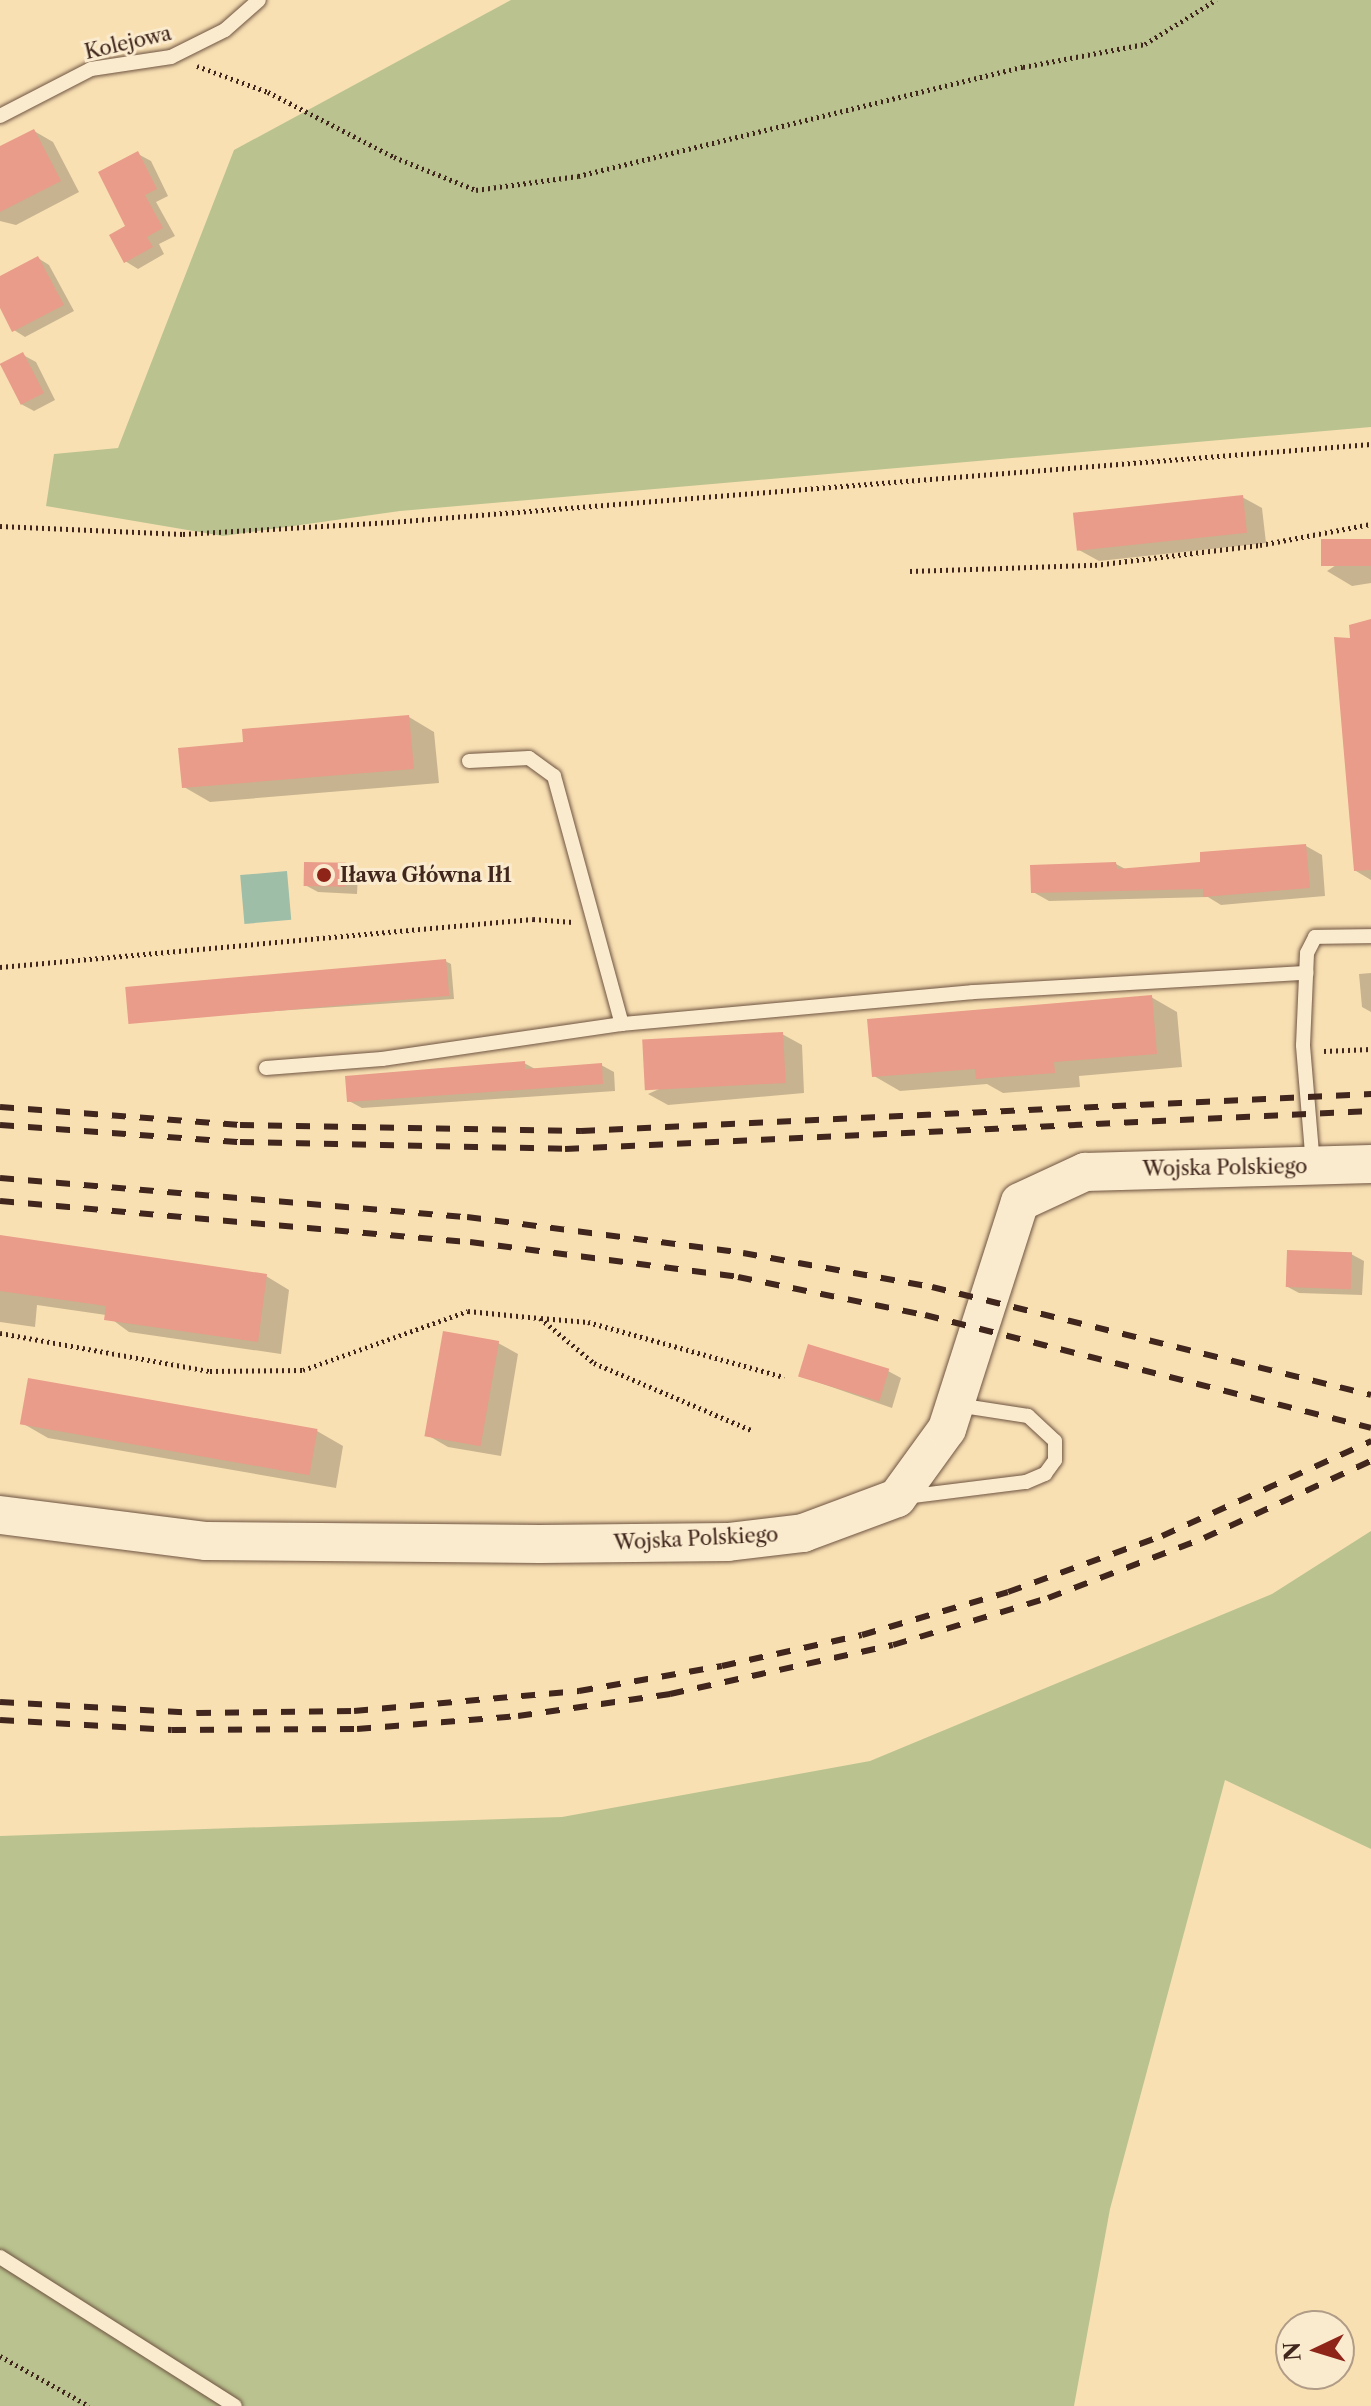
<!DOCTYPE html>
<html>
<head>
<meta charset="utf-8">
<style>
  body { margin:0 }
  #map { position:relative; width:1371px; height:2406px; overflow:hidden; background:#f9e0b3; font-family:"Libre Caslon Text",serif }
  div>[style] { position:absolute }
  .green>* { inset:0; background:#bac38f }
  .water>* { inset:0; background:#9fbea7; transform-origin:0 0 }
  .shadow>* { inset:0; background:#0003 }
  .building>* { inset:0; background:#e89c89; transform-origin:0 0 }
  .path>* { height:5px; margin-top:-2.5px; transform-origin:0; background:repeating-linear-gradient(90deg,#40261c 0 2px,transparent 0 6px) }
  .roads { filter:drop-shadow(0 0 2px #6e5442) drop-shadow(0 0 2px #6e5442) }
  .lane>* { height:14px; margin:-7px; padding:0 7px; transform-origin:7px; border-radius:7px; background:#fbebce }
  .secondary>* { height:38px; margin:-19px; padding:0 19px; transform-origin:19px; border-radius:19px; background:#fbebce }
  .rail>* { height:6px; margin-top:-3px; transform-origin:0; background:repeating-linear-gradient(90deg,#40261c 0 14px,transparent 0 28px) }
  .dots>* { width:22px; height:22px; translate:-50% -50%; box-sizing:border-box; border:4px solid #fbebce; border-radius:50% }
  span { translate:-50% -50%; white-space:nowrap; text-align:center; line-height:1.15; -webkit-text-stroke:6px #fbebce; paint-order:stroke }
  .street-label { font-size:20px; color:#40261c }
  .poi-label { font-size:20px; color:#40261c; font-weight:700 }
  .left { translate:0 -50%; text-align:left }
  .north { position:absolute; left:1275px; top:2310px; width:80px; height:80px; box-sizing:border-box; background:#fbebce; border:2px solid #b09c87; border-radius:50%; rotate:266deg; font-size:22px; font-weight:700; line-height:32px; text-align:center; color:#40261c }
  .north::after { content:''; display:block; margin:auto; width:28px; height:36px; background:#8f2418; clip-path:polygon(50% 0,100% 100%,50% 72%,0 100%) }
</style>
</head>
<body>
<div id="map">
  <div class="green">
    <div style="clip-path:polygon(511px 0,1371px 0,1371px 427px,400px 511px,223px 536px,46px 506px,54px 454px,118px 448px,234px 150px)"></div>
    <div style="clip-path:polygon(1371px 1531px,1371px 1849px,1225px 1780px,1110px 2209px,1074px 2406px,0 2406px,0 1836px,562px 1817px,870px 1761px,1272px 1594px)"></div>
  </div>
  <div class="water">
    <div style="left:287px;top:871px;width:49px;height:47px;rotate:85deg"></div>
  </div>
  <div class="shadow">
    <div style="clip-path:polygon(34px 131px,53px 142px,79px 192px,16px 225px,0 221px,0 149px)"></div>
    <div style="clip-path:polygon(138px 154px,151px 161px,168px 196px,156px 202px,175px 236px,159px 244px,164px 254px,138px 269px,125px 261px)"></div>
    <div style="clip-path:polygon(38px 258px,49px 265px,74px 311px,25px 337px,14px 330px,0 304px,0 279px)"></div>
    <div style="clip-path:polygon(23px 355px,36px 362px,55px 400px,34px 411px,21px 404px)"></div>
    <div style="clip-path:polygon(1242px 497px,1262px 508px,1266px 543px,1099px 561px,1079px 550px)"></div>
    <div style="clip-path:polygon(1371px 542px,1371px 583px,1352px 586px,1327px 571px)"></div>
    <div style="clip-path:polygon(1371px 621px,1371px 880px,1356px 871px,1336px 639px,1352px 640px)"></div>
    <div style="clip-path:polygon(409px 717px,434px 732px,439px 783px,210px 802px,184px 787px,245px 744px)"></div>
    <div style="clip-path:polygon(1306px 846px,1322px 855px,1325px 896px,1221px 905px,1208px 897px,1049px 901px,1033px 892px,1116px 864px,1127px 870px,1203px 864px)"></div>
    <div style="clip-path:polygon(345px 865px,358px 872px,357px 894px,318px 892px,305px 885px)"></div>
    <div style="clip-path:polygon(445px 961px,451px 964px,454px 999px,130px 1021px)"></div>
    <div style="clip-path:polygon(1371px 973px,1371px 1012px,1362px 1007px,1359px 974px)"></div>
    <div style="clip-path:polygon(1151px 997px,1177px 1012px,1182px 1067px,1079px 1076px,1080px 1087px,1003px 1093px,987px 1084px,900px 1091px,874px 1076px)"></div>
    <div style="clip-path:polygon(782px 1034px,802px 1045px,804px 1093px,668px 1105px,648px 1094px)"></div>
    <div style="clip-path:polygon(524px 1063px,537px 1070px,601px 1065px,614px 1072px,615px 1091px,362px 1108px,349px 1101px)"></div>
    <div style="clip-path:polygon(0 1236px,266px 1276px,289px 1290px,281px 1354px,129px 1332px,106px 1315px,37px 1305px,35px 1327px,0 1322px)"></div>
    <div style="clip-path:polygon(1351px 1254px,1364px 1261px,1362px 1295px,1299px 1293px,1286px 1286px)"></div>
    <div style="clip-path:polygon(498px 1343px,518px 1354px,501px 1456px,448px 1447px,429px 1436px)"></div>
    <div style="clip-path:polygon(888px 1371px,901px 1378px,892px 1408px,800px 1376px)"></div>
    <div style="clip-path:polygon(22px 1423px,317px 1431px,343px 1446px,336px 1488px,48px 1438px)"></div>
  </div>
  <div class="building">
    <div style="clip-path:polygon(34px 129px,61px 181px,0 212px,0 146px)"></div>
    <div style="clip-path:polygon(138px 151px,157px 189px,145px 195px,163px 228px,147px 237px,153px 247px,124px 263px,109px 235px,125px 226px,98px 172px)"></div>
    <div style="clip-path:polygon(38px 256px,64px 305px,12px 332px,0 308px,0 276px)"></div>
    <div style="left:23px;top:352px;width:46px;height:26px;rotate:63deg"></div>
    <div style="left:1243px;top:495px;width:38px;height:171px;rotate:84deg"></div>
    <div style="left:1371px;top:539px;width:27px;height:50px;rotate:90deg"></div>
    <div style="clip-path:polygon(1371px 619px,1371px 870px,1354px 871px,1334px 637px,1350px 638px,1349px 625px)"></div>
    <div style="clip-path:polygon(409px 715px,414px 769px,182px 788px,178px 748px,243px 742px,242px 729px)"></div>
    <div style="clip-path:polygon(1306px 844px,1310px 888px,1203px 897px,1203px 889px,1031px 893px,1030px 865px,1116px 862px,1117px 869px,1200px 862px,1200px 852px)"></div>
    <div style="left:304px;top:862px;width:42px;height:24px;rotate:1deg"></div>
    <div style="left:446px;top:959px;width:37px;height:322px;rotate:85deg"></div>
    <div style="clip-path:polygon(1152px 995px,1157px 1054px,1054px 1062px,1055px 1073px,976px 1079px,975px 1069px,872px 1077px,867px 1019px)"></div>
    <div style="left:783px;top:1032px;width:51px;height:141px;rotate:87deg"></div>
    <div style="clip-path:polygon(525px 1061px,525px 1069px,602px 1063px,603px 1084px,347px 1102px,345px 1076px)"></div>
    <div style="clip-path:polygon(0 1235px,267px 1274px,258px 1342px,104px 1320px,106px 1306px,0 1291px)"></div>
    <div style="left:1287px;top:1250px;width:65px;height:37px;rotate:2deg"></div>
    <div style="left:443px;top:1331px;width:57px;height:107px;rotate:10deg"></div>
    <div style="left:808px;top:1344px;width:85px;height:34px;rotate:17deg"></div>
    <div style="left:28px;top:1378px;width:294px;height:47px;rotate:10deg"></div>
  </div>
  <div class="path">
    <div style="left:197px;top:66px;width:76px;rotate:20.1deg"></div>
    <div style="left:268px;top:92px;width:142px;rotate:27.3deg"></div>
    <div style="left:394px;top:157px;width:88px;rotate:21.9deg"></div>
    <div style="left:476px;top:190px;width:103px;rotate:-7.8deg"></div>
    <div style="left:578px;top:176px;width:458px;rotate:-13.8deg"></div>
    <div style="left:1023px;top:67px;width:124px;rotate:-10.7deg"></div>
    <div style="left:1145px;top:44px;width:84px;rotate:-31.8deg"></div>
    <div style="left:0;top:526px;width:183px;rotate:2.5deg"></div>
    <div style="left:183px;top:534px;width:209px;rotate:-3.3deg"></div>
    <div style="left:392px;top:522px;width:982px;rotate:-4.56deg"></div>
    <div style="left:910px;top:571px;width:185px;rotate:-1.9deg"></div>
    <div style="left:1095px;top:565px;width:166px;rotate:-6.9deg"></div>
    <div style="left:1260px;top:545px;width:113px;rotate:-10.7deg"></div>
    <div style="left:0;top:967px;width:535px;rotate:-5.15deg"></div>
    <div style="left:533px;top:919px;width:40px;rotate:4.3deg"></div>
    <div style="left:1324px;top:1051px;width:47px;rotate:-2.4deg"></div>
    <div style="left:541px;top:1318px;width:47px;rotate:4.9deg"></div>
    <div style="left:588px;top:1322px;width:204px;rotate:15.7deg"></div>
    <div style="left:0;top:1333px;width:213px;rotate:10.3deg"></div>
    <div style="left:210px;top:1371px;width:93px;rotate:-0.6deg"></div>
    <div style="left:303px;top:1370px;width:175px;rotate:-19.7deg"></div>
    <div style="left:468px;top:1311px;width:72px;rotate:5.6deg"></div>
    <div style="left:540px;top:1318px;width:70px;rotate:39.8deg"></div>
    <div style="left:594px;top:1363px;width:171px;rotate:23.1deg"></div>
    <div style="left:0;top:2356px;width:102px;rotate:29.3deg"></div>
  </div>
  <div class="roads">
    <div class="lane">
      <div style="left:0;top:116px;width:102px;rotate:-27.3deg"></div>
      <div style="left:91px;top:69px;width:81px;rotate:-8.5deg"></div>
      <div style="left:171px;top:57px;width:60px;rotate:-26.6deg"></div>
      <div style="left:225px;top:30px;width:45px;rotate:-41.4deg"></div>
      <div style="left:469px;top:761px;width:60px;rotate:-2.9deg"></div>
      <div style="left:529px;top:758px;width:31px;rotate:36deg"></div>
      <div style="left:554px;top:776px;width:257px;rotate:74.7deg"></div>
      <div style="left:266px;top:1068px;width:116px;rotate:-4.4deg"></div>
      <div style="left:382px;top:1059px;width:243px;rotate:-8.3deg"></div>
      <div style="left:622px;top:1024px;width:352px;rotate:-5.2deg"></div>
      <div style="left:973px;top:992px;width:334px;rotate:-3.3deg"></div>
      <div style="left:1313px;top:1165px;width:120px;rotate:-94.8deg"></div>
      <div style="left:1303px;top:1045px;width:92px;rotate:-87.5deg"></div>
      <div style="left:1307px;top:953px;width:18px;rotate:-63deg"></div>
      <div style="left:1315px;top:937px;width:56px;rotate:-1deg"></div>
      <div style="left:905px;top:1497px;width:122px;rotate:-7.1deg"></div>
      <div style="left:1026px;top:1482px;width:21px;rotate:-23deg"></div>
      <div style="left:1045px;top:1474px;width:17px;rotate:-54deg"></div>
      <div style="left:1055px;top:1460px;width:19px;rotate:-90deg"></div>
      <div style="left:1055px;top:1441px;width:37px;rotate:-137deg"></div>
      <div style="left:1028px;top:1416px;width:72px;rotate:-171.2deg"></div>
      <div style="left:0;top:2257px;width:278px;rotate:32.4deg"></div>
    </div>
    <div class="secondary">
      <div style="left:0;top:1515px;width:208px;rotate:7.2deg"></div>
      <div style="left:206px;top:1541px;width:334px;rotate:0.5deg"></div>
      <div style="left:540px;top:1544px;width:188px;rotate:-0.6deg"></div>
      <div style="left:728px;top:1542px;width:76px;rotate:-6.8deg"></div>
      <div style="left:803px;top:1533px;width:100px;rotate:-20.4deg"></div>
      <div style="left:897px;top:1498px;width:85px;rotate:-54.1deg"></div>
      <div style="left:947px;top:1429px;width:238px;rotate:-72.2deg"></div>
      <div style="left:1020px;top:1202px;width:72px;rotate:-24.8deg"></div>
      <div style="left:1085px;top:1172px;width:286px;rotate:-1.6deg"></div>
    </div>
  </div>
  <div class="rail">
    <div style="left:0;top:1107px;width:241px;rotate:4.3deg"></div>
    <div style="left:240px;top:1125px;width:341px;rotate:1deg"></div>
    <div style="left:581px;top:1131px;width:791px;rotate:-2.68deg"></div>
    <div style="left:0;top:1125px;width:241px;rotate:4.1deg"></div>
    <div style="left:240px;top:1142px;width:325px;rotate:1.2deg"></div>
    <div style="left:565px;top:1149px;width:807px;rotate:-2.7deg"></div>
    <div style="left:0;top:1178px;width:469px;rotate:4.8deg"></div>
    <div style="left:467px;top:1217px;width:278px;rotate:7.4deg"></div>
    <div style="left:743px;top:1253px;width:192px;rotate:10.2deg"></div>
    <div style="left:932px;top:1287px;width:452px;rotate:13.8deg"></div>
    <div style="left:0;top:1201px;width:472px;rotate:5deg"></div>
    <div style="left:470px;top:1242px;width:270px;rotate:7.4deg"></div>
    <div style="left:738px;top:1277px;width:191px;rotate:11.5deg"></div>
    <div style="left:925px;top:1315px;width:460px;rotate:14.2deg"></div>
    <div style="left:0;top:1702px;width:197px;rotate:3.2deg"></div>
    <div style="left:197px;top:1713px;width:157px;rotate:-0.7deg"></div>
    <div style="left:354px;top:1711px;width:226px;rotate:-5.1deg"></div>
    <div style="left:579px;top:1691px;width:145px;rotate:-9.9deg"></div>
    <div style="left:722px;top:1666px;width:143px;rotate:-12.5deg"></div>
    <div style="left:862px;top:1635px;width:152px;rotate:-16.4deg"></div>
    <div style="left:1008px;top:1592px;width:164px;rotate:-20deg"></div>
    <div style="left:1162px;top:1536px;width:230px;rotate:-24.4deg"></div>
    <div style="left:0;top:1720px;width:172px;rotate:3.3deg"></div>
    <div style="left:172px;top:1730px;width:185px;rotate:-0.3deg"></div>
    <div style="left:357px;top:1729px;width:162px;rotate:-4.6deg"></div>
    <div style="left:518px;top:1716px;width:154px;rotate:-8.2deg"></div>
    <div style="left:670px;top:1694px;width:228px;rotate:-12.4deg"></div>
    <div style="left:893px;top:1645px;width:162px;rotate:-16.9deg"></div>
    <div style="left:1048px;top:1598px;width:167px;rotate:-21deg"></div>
    <div style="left:1204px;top:1538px;width:184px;rotate:-24.8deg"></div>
  </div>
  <div class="dots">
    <div style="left:324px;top:875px;background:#8f2418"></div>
  </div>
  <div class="street-label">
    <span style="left:128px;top:43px;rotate:-13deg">Kolejowa</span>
    <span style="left:1225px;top:1168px;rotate:-1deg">Wojska Polskiego</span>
    <span style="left:696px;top:1539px;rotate:-3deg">Wojska Polskiego</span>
  </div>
  <div class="poi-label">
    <span class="left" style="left:340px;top:875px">Iława Główna Ił1</span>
  </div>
  <div class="north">N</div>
</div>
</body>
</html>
